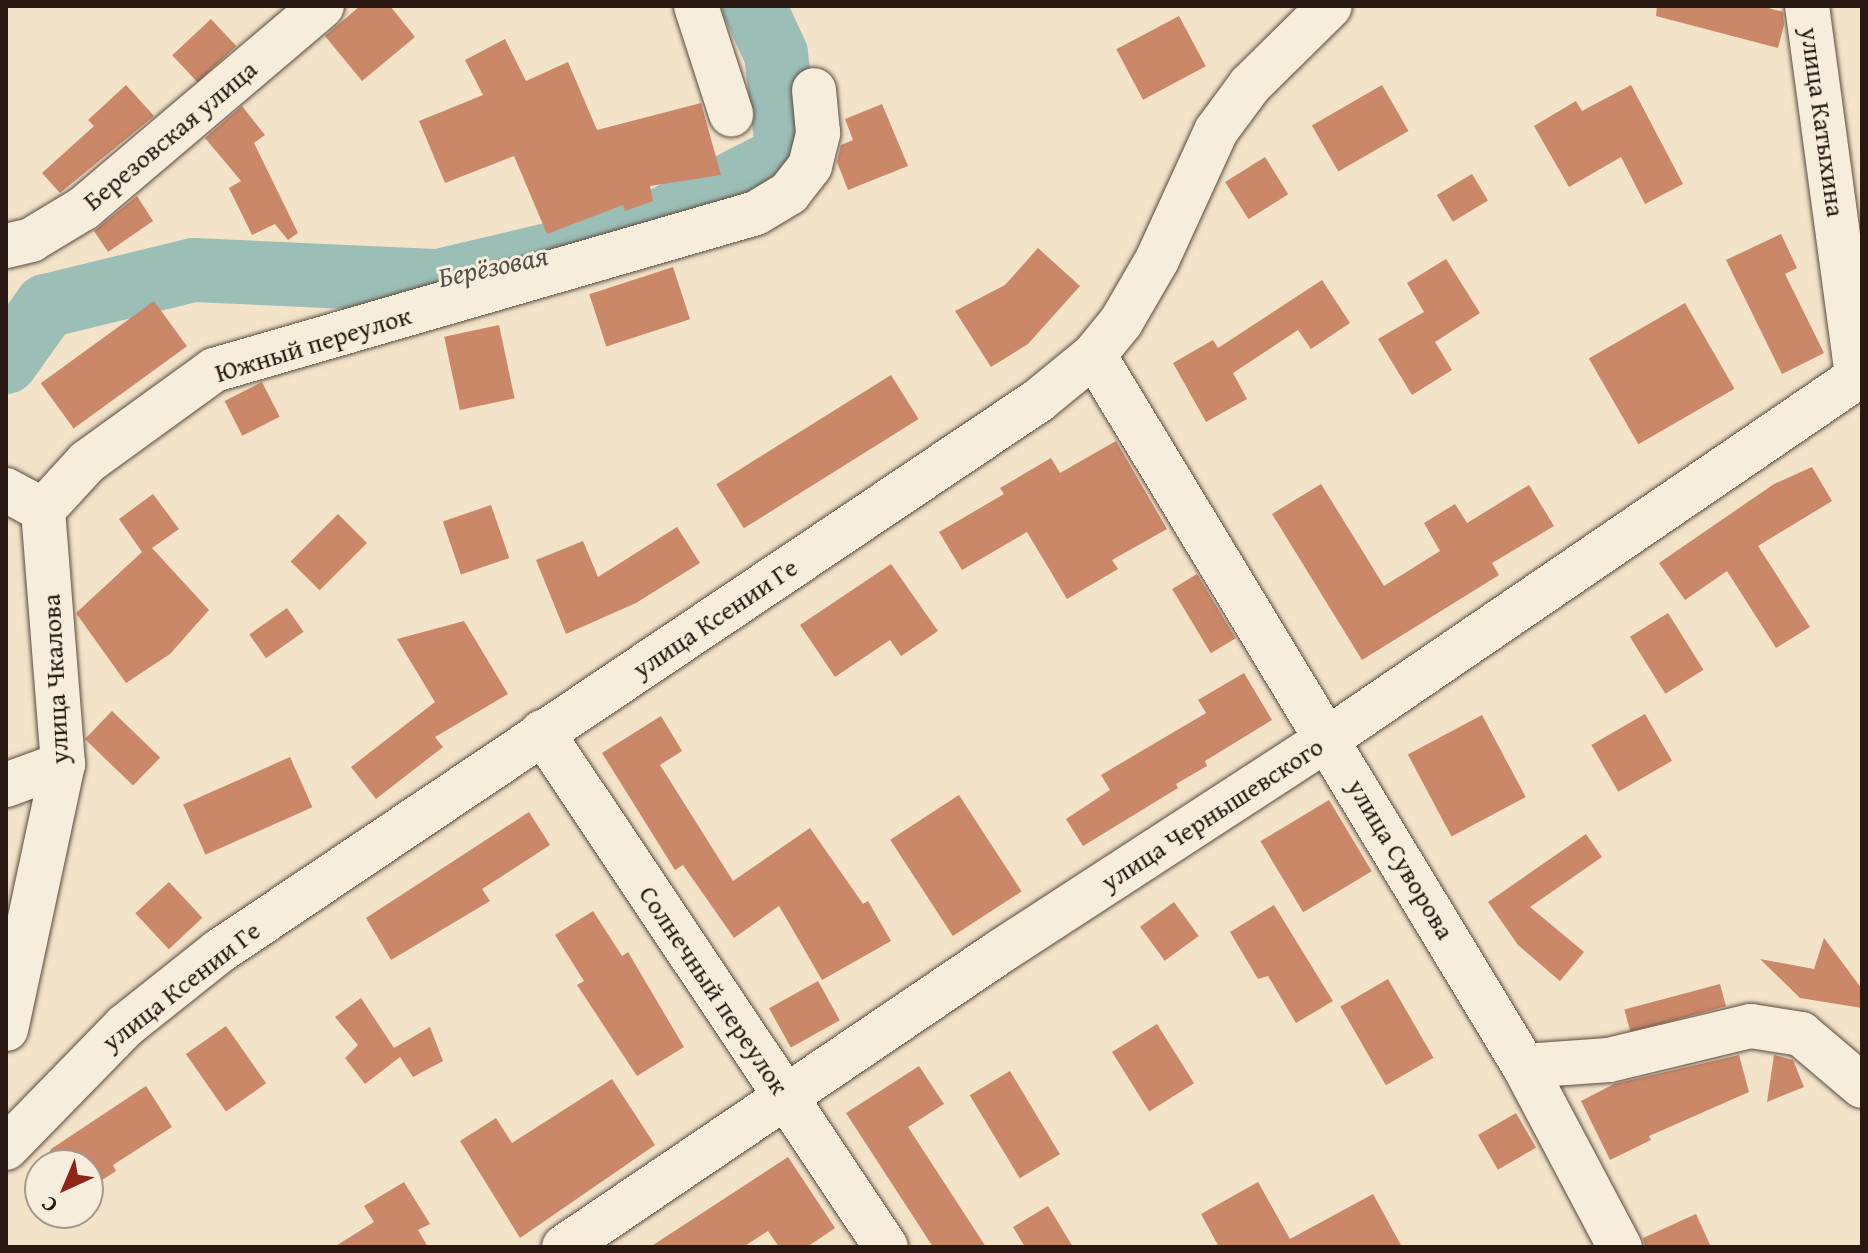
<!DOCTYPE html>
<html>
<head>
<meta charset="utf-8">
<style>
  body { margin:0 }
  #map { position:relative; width:1868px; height:1253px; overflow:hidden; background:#f2e3c9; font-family:"Gentium Book Plus",serif }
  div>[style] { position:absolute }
  .river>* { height:64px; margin:-32px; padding:0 32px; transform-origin:32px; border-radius:32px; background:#9bbeb7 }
  .building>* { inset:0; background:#cb8869; transform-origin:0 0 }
  .roads { filter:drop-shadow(0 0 2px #5b4a3f) drop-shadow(0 0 2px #5b4a3f) }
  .minor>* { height:44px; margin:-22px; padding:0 22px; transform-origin:22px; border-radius:22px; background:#f7eddc }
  span { translate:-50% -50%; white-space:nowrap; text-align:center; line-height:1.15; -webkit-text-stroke:6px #f7eddc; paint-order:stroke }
  .street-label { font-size:26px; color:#291711 }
  .water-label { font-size:28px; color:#51514b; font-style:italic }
  .frame { position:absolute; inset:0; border:8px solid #291711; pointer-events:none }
  .north { position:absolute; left:24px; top:1149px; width:80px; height:80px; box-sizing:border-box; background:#f7eddc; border:2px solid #a5978b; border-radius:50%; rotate:224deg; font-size:22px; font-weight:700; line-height:32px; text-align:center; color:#291711 }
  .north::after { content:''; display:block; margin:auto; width:28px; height:36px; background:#8f2418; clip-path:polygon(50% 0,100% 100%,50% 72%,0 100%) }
</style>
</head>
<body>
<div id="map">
  <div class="river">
    <div style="left:6px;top:362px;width:69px;rotate:-54.5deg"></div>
    <div style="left:46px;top:306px;width:152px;rotate:-13.7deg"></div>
    <div style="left:194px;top:270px;width:245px;rotate:2.6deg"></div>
    <div style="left:439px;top:281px;width:198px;rotate:-13.4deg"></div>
    <div style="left:632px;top:235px;width:175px;rotate:-27.1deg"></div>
    <div style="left:788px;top:155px;width:102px;rotate:-96.8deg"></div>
    <div style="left:776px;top:54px;width:53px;rotate:-114.6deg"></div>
  </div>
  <div class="building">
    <div style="clip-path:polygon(360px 6px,390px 6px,415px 37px,362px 81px,325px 36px)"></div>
    <div style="clip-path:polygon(1657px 6px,1762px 6px,1783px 12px,1784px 25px,1778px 48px,1656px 16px)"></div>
    <div style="left:1179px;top:16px;width:57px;height:71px;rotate:62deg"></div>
    <div style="left:211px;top:19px;width:37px;height:53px;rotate:47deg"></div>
    <div style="clip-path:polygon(505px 39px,526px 81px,568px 62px,597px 130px,701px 103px,721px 175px,650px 186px,653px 201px,625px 211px,623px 205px,547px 234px,514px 156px,445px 183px,419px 121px,483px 95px,465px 60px)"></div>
    <div style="clip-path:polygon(126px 85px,154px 116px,60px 193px,42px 173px,94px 126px,88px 120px)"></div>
    <div style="left:1382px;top:85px;width:53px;height:81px;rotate:60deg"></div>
    <div style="clip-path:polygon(1631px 85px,1683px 184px,1645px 204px,1621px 157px,1569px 187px,1534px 126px,1576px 101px,1582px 111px)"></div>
    <div style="clip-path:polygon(882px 104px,908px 166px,848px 190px,837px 162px,841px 145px,853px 140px,845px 119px)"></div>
    <div style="clip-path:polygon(242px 106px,265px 135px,254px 143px,298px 233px,288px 240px,275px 224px,252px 235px,229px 188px,241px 181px,205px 138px)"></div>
    <div style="left:1265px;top:157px;width:44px;height:47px;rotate:58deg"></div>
    <div style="left:1472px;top:174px;width:31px;height:41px;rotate:59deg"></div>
    <div style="clip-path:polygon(137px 196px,153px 221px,108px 252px,94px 231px)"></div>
    <div style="clip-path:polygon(1781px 234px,1797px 268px,1785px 274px,1824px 353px,1782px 374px,1726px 260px)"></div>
    <div style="clip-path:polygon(1038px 248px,1080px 286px,1028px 344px,991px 367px,955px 311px,1005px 285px)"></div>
    <div style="clip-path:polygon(1446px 259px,1480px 313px,1435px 342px,1452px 370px,1412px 395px,1378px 339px,1424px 312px,1407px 283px)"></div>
    <div style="left:673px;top:267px;width:55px;height:88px;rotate:72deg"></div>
    <div style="clip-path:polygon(1322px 280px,1350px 323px,1311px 349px,1298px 330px,1233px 373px,1247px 399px,1206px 422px,1173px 363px,1213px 340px,1218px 348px)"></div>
    <div style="left:154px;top:301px;width:56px;height:140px;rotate:54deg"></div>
    <div style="left:1685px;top:303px;width:99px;height:111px;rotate:60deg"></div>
    <div style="left:499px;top:325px;width:75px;height:56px;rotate:78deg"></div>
    <div style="left:891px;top:375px;width:52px;height:206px;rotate:58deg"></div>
    <div style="left:262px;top:382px;width:39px;height:42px;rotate:63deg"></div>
    <div style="clip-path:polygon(1116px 441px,1167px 529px,1112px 560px,1118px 569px,1067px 599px,1027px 532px,962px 570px,939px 532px,1004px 494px,1000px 488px,1051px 458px,1060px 473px)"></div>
    <div style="clip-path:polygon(1812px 467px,1832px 501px,1758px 546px,1810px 627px,1776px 648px,1727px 571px,1685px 600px,1659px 563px,1774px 484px)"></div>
    <div style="clip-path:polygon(1321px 484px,1384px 586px,1440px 551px,1424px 523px,1455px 504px,1467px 523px,1529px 485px,1554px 526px,1492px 563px,1499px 575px,1362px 660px,1272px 514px)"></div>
    <div style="clip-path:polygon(153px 494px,179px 529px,152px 548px,209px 610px,170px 654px,126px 683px,76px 613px,142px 552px,119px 519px)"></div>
    <div style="left:491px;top:505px;width:56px;height:51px;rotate:71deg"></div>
    <div style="left:338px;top:514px;width:41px;height:67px;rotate:45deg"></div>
    <div style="clip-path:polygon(677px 527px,700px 563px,636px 603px,566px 634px,536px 560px,583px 541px,598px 577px)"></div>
    <div style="clip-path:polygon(891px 564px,938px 631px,901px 656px,890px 640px,835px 677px,800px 625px)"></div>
    <div style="left:1197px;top:574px;width:75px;height:29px;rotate:59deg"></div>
    <div style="left:287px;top:608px;width:29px;height:46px;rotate:55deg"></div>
    <div style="left:1668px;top:613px;width:67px;height:45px;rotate:58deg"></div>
    <div style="clip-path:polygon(464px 621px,508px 694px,435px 737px,443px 747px,376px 799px,351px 767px,435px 702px,397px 639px)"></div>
    <div style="clip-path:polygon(1244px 673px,1272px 720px,1205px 761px,1207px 766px,1176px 784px,1178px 788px,1083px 846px,1066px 819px,1110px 790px,1101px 775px,1206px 713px,1198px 700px)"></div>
    <div style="left:112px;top:711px;width:67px;height:39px;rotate:44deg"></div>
    <div style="left:1645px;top:714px;width:54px;height:62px;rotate:60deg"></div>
    <div style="left:1482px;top:715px;width:93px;height:84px;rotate:62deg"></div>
    <div style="clip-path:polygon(661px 716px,682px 751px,660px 765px,733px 881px,810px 828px,863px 904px,868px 901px,891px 941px,822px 980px,779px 906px,734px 938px,683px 865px,675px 870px,602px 753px)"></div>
    <div style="left:290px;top:757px;width:55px;height:117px;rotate:66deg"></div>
    <div style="left:959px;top:795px;width:115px;height:82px;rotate:57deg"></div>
    <div style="left:1329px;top:800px;width:83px;height:80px;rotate:59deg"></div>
    <div style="clip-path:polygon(529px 812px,550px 845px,482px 889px,490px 901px,391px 960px,366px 918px)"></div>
    <div style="clip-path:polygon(1586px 834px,1602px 857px,1530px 907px,1584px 952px,1560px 981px,1518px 945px,1488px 902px)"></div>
    <div style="left:169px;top:882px;width:49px;height:46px;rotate:47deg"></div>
    <div style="left:1174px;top:902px;width:42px;height:42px;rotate:54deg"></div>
    <div style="clip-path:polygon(1274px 905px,1333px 1001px,1296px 1023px,1268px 976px,1258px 979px,1230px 932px)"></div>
    <div style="clip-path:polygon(593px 911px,622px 956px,628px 952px,684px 1047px,637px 1076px,577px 985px,584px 981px,555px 935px)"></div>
    <div style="clip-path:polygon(1824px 938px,1862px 989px,1862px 1008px,1800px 998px,1760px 959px,1814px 969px)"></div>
    <div style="left:1388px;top:979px;width:91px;height:55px;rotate:60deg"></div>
    <div style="left:818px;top:981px;width:45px;height:56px;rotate:61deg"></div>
    <div style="left:1720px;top:984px;width:23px;height:99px;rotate:75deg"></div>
    <div style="clip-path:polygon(361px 998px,394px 1048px,430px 1027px,443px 1061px,413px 1077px,400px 1057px,365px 1084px,345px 1058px,358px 1045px,335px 1017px)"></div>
    <div style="left:1157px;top:1024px;width:70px;height:53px;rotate:58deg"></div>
    <div style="left:226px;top:1026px;width:70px;height:49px;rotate:55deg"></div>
    <div style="clip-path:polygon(1739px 1055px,1749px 1092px,1649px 1136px,1651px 1140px,1610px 1160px,1581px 1101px,1614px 1084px)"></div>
    <div style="clip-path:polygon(1774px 1055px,1793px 1060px,1804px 1087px,1767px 1102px)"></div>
    <div style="clip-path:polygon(919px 1066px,944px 1104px,908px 1127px,986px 1247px,933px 1247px,846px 1113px)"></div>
    <div style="left:1010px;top:1071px;width:97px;height:47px;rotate:59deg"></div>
    <div style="clip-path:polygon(612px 1079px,655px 1145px,520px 1238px,460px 1141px,496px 1118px,512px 1143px)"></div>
    <div style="clip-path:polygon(146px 1086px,172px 1127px,113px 1165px,116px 1171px,88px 1189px,88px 1165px,43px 1165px,51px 1149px)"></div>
    <div style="left:1516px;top:1113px;width:40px;height:44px;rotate:60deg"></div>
    <div style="clip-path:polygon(788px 1157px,835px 1228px,807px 1247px,779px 1247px,768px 1231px,743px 1247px,650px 1247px)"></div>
    <div style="clip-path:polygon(404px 1182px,430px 1224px,418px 1230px,428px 1247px,334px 1247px,374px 1222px,364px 1206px)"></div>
    <div style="clip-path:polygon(1258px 1182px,1290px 1239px,1373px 1194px,1402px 1247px,1219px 1247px,1201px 1214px)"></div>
    <div style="clip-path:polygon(1048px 1206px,1073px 1247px,1025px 1247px,1013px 1227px)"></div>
    <div style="clip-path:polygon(1696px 1214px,1711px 1247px,1645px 1247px,1643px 1238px)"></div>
  </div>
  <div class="roads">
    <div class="minor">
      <div style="left:696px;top:6px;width:114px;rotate:72deg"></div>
      <div style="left:1807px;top:6px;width:373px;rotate:82.3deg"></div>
      <div style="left:6px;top:246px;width:26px;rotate:-13deg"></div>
      <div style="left:31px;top:240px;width:62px;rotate:-31.1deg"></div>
      <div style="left:84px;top:208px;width:312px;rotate:-40.3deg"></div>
      <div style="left:1094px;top:355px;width:831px;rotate:58.84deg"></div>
      <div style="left:1524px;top:1066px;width:205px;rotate:62.1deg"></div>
      <div style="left:6px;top:490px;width:42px;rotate:28.4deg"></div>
      <div style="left:43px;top:510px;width:255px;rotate:85.5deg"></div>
      <div style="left:63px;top:764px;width:271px;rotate:102.1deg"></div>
      <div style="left:43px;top:510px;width:65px;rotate:-47.5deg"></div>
      <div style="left:87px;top:462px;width:157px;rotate:-35.9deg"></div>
      <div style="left:214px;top:370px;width:564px;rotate:-16.15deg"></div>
      <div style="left:756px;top:213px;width:39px;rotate:-31deg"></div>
      <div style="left:789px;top:193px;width:34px;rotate:-52deg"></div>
      <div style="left:810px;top:166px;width:34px;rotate:-76deg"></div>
      <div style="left:818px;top:133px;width:43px;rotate:-95.3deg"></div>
      <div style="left:542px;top:732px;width:619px;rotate:56.26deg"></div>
      <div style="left:6px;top:785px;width:61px;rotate:-20.2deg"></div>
      <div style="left:1524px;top:1066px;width:85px;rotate:-4deg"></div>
      <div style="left:1609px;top:1060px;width:146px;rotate:-13.5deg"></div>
      <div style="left:1751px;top:1026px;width:51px;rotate:9.1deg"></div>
      <div style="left:1801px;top:1034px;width:80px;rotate:40.4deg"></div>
      <div style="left:6px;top:1148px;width:170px;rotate:-45.7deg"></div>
      <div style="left:125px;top:1026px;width:119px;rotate:-38.5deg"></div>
      <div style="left:218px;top:952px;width:989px;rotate:-33.91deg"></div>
      <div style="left:1039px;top:400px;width:71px;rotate:-39.3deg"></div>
      <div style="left:1094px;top:355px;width:43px;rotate:-50.7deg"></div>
      <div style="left:1121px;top:322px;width:72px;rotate:-59.9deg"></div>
      <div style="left:1157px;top:260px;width:142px;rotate:-65.4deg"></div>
      <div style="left:1216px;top:131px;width:57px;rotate:-53.5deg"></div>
      <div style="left:1250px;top:85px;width:112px;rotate:-44.6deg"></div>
      <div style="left:564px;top:1247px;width:528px;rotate:-34.11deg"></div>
      <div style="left:1001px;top:951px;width:391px;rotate:-33deg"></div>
      <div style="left:1329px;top:738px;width:645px;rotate:-34.33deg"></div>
    </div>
  </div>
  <div class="street-label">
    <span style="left:1823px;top:122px;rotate:82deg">улица Катыхина</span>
    <span style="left:170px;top:135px;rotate:-40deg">Березовская улица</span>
    <span style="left:313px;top:344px;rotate:-17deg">Южный переулок</span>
    <span style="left:715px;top:618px;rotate:-34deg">улица Ксении Ге</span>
    <span style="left:55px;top:679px;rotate:-93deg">улица Чкалова</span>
    <span style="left:1212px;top:814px;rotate:-33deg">улица Чернышевского</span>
    <span style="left:1401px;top:859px;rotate:59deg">улица Суворова</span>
    <span style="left:181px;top:986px;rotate:-38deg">улица Ксении Ге</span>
    <span style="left:714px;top:990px;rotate:56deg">Солнечный переулок</span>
  </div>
  <div class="water-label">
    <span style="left:493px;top:266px;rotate:-12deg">Берёзовая</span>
  </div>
  <div class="frame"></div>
  <div class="north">С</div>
</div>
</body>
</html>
